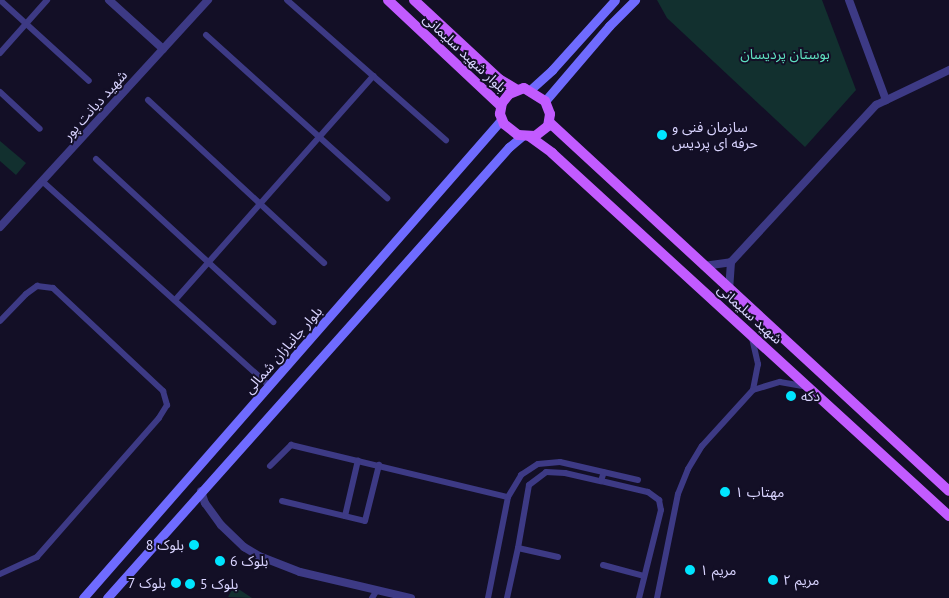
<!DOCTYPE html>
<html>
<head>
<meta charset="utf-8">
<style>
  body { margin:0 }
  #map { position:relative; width:949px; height:598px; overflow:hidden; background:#130f26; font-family:"PT Sans","Noto Sans Arabic",sans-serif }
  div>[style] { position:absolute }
  .green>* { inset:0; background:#12302f }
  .minor>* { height:6px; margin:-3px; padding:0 3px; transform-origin:3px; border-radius:3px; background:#3d3a85 }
  .tertiary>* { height:8px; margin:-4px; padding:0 4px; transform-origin:4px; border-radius:4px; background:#3d3a85 }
  .secondary>* { height:9px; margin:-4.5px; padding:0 4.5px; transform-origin:4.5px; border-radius:4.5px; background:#6f6bff }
  .primary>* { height:10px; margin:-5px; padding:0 5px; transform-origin:5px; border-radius:5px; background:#c25bff }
  .dots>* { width:14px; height:14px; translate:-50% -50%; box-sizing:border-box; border:2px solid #130f26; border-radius:50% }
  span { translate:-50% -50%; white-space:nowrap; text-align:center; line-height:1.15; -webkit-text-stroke:4px #130f26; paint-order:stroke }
  .street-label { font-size:14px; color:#d9d4ff }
  .park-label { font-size:14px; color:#5fe0c0 }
  .poi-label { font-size:14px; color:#d9d4ff }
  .left { translate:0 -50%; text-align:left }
  .right { translate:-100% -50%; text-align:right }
</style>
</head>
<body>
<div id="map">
  <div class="green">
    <div style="clip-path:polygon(657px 0,822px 0,856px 90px,805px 147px,667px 18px)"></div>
    <div style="clip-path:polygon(0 141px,26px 163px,16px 175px,0 161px)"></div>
    <div style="clip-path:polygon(234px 586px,252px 598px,228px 597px)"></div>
  </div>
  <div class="minor">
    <div style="left:0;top:0;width:120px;rotate:42.3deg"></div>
    <div style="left:287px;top:0;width:212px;rotate:41.4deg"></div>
    <div style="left:206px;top:35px;width:244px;rotate:42deg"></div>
    <div style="left:0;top:53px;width:71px;rotate:-48.4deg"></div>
    <div style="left:0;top:92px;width:54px;rotate:42.8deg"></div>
    <div style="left:148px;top:100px;width:240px;rotate:42.8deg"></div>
    <div style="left:96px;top:159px;width:241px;rotate:42.6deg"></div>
    <div style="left:42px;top:181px;width:307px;rotate:42deg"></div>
    <div style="left:176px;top:299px;width:298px;rotate:-48.5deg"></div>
    <div style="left:0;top:321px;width:37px;rotate:-46deg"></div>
    <div style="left:26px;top:294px;width:14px;rotate:-36deg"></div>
    <div style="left:37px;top:286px;width:16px;rotate:7deg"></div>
    <div style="left:53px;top:288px;width:151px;rotate:43.1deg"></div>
    <div style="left:163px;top:391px;width:15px;rotate:74deg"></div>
    <div style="left:167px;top:405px;width:15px;rotate:122deg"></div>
    <div style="left:159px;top:418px;width:185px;rotate:131.3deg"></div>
    <div style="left:37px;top:557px;width:41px;rotate:155.3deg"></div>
    <div style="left:752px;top:338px;width:27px;rotate:77deg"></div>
    <div style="left:758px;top:364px;width:26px;rotate:101deg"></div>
    <div style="left:270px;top:466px;width:30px;rotate:-45deg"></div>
    <div style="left:291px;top:445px;width:223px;rotate:13.5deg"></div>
    <div style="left:601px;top:481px;width:48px;rotate:13.2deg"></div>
    <div style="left:648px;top:492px;width:14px;rotate:36deg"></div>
    <div style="left:659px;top:500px;width:10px;rotate:79deg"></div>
    <div style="left:661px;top:510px;width:91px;rotate:104deg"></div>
    <div style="left:282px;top:501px;width:85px;rotate:13.5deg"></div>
    <div style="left:365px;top:521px;width:58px;rotate:-76deg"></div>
    <div style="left:345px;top:516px;width:57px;rotate:-76.9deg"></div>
    <div style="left:518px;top:548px;width:64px;rotate:-80.1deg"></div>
    <div style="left:529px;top:485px;width:21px;rotate:-37deg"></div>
    <div style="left:546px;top:472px;width:19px;rotate:3deg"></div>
    <div style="left:565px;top:473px;width:37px;rotate:13deg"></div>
    <div style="left:601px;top:481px;width:9px;rotate:-72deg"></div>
    <div style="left:603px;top:565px;width:42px;rotate:15deg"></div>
    <div style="left:372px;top:598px;width:9px;rotate:-58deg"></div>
    <div style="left:488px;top:598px;width:103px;rotate:-78.8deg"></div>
    <div style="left:508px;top:497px;width:26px;rotate:-59deg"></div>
    <div style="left:521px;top:475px;width:20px;rotate:-33deg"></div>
    <div style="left:538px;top:464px;width:22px;rotate:-5deg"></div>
    <div style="left:560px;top:462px;width:80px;rotate:13deg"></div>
    <div style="left:507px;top:598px;width:51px;rotate:-77.6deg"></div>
    <div style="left:518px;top:548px;width:41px;rotate:12.7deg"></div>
    <div style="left:657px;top:598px;width:106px;rotate:-78.6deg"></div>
    <div style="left:678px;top:494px;width:27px;rotate:-68deg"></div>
    <div style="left:688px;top:469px;width:27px;rotate:-59deg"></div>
    <div style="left:702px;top:446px;width:76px;rotate:-47.7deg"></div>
    <div style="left:753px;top:390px;width:28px;rotate:-17deg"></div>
    <div style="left:780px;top:382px;width:27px;rotate:10deg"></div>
  </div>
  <div class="tertiary">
    <div style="left:109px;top:0;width:73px;rotate:42.2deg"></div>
    <div style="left:849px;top:0;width:107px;rotate:69.7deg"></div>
    <div style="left:0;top:227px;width:308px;rotate:-47.5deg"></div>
    <div style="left:731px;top:262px;width:214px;rotate:-47.3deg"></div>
    <div style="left:876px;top:105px;width:81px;rotate:-25.6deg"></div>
    <div style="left:704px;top:266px;width:27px;rotate:-8deg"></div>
    <div style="left:731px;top:262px;width:27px;rotate:94deg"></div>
    <div style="left:201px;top:491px;width:13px;rotate:72deg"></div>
    <div style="left:205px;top:503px;width:27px;rotate:54deg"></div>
    <div style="left:221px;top:525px;width:32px;rotate:44deg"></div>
    <div style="left:244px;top:547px;width:17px;rotate:31deg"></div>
    <div style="left:259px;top:556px;width:44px;rotate:21.3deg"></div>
    <div style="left:300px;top:572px;width:114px;rotate:13.2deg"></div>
  </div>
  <div class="secondary">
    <div style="left:530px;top:90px;width:30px;rotate:-42deg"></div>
    <div style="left:552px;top:70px;width:94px;rotate:-48deg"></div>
    <div style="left:545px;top:101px;width:99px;rotate:-49.5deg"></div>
    <div style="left:609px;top:26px;width:37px;rotate:-45deg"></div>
    <div style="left:83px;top:598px;width:636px;rotate:-48.82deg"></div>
    <div style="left:107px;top:598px;width:604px;rotate:-48.29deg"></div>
    <div style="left:509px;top:147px;width:17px;rotate:-40deg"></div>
  </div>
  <div class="primary">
    <div style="left:388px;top:0;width:155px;rotate:43.2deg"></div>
    <div style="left:414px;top:0;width:116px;rotate:42.9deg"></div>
    <div style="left:499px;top:79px;width:21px;rotate:31deg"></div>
    <div style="left:524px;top:88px;width:25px;rotate:32deg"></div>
    <div style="left:545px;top:101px;width:14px;rotate:69deg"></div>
    <div style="left:550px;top:114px;width:12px;rotate:99deg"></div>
    <div style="left:548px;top:126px;width:16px;rotate:142deg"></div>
    <div style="left:535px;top:136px;width:17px;rotate:-177deg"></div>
    <div style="left:518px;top:135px;width:18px;rotate:-142deg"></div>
    <div style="left:504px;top:124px;width:11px;rotate:-112deg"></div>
    <div style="left:500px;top:114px;width:11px;rotate:-80deg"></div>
    <div style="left:502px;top:103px;width:11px;rotate:-52deg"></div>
    <div style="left:509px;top:94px;width:16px;rotate:-22deg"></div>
    <div style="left:549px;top:122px;width:544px;rotate:42.69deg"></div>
    <div style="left:529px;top:136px;width:29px;rotate:36deg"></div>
    <div style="left:552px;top:153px;width:538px;rotate:42.44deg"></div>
  </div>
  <div class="dots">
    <div style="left:662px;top:135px;background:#00e5ff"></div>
    <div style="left:791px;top:396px;background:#00e5ff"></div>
    <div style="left:725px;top:492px;background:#00e5ff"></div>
    <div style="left:194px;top:545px;background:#00e5ff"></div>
    <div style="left:220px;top:561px;background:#00e5ff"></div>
    <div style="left:690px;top:570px;background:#00e5ff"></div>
    <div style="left:773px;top:580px;background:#00e5ff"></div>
    <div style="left:176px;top:583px;background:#00e5ff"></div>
    <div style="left:190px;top:584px;background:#00e5ff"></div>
  </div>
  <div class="street-label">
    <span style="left:465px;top:53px;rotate:43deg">بلوار شهید سلیمانی</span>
    <span style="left:95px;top:105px;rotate:-48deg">شهید دیانت پور</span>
    <span style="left:750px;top:314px;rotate:42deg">شهید سلیمانی</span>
    <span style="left:283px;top:350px;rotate:-49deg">بلوار جانبازان شمالی</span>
  </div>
  <div class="park-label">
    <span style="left:785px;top:54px">بوستان پردیسان</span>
  </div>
  <div class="poi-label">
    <span class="left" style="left:672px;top:135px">سازمان فنی و<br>حرفه ای پردیس</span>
    <span class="left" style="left:801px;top:396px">دکه</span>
    <span class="left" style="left:735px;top:492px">مهتاب ۱</span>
    <span class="right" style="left:184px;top:545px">بلوک 8</span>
    <span class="left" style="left:230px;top:561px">بلوک 6</span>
    <span class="left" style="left:700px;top:570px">مریم ۱</span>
    <span class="left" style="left:783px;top:580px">مریم ۲</span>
    <span class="right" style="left:166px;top:583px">بلوک 7</span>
    <span class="left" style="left:200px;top:584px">بلوک 5</span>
  </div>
</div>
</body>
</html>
